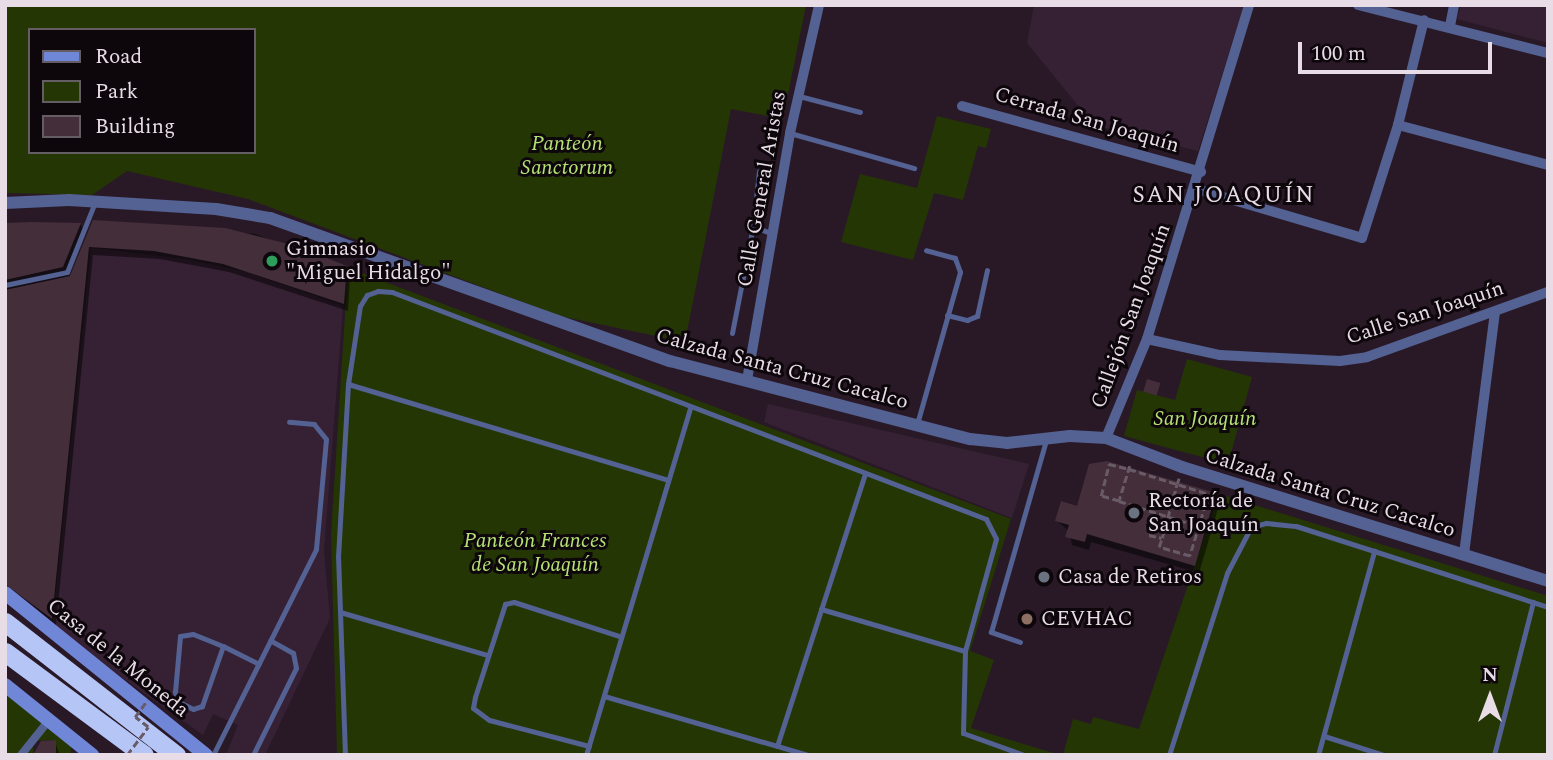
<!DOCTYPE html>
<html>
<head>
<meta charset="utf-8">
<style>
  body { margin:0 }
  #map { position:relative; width:1553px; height:760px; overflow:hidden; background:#291927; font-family:Spectral,serif }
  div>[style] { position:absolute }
  .built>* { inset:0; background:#362134 }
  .green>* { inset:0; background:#253605 }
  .shadow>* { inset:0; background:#0007 }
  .building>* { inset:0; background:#432e3a; transform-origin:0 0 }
  .path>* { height:2.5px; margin-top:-1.25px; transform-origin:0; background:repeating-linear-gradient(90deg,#685a66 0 7px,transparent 0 10.5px) }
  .service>* { height:5px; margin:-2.5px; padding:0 2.5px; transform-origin:2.5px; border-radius:2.5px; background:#536193 }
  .pedestrian>* { height:8px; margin:-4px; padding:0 4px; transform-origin:4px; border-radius:4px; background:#536193 }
  .minor>* { height:10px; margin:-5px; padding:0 5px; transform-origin:5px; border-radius:5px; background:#536193 }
  .tertiary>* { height:12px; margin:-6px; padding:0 6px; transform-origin:6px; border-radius:6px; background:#536193 }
  .secondary>* { height:14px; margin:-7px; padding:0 7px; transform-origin:7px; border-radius:7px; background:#7086d6 }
  .motorway>* { height:19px; margin:-9.5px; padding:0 9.5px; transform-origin:9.5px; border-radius:9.5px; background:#b5c5f6 }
  .path-bridge>* { height:2.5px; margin-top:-1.25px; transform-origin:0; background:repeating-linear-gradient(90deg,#685a66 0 7px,transparent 0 10.5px) }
  .dots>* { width:19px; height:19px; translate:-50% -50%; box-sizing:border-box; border:4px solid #0d070c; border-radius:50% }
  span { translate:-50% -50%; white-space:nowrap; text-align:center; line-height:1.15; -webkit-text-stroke:6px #0d070c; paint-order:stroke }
  .street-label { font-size:21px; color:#e8dde7 }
  .park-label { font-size:21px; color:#b6e372; font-style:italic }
  .poi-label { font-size:21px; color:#e8dde7 }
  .left { translate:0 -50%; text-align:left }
  .neighbourhood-label { font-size:23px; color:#e8dde7; letter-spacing:2px }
  .frame { position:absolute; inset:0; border:7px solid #e8dde7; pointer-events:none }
  .legend { position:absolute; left:28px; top:28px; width:228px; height:126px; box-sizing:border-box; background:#0d070c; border:2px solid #655d64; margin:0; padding:9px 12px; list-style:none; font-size:21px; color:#e8dde7 }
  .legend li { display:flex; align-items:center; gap:14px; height:35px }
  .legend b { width:35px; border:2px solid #655d64 }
  .north { position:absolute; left:1455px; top:662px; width:70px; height:70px; -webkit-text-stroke:5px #0d070c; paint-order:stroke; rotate:0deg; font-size:19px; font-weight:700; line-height:28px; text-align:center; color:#e8dde7 }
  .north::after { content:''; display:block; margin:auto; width:24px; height:32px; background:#e8dde7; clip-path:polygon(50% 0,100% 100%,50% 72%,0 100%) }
  .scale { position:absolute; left:1298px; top:42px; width:194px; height:32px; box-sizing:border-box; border:4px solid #e8dde7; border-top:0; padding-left:9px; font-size:21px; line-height:24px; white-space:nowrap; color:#e8dde7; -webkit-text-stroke:5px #0d070c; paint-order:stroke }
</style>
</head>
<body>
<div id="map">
  <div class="built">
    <div style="clip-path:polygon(1034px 5px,1244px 5px,1198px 151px,1094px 125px,1027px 43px)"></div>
    <div style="clip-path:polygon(1461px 5px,1548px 5px,1548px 43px,1457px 19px)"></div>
    <div style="clip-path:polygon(91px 248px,185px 259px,246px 272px,343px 306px,324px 551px,330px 618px,265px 755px,226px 755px,238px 725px,213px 714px,203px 735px,52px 628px)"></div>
    <div style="clip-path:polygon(768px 404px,1029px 464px,1012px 518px,764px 422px)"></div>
  </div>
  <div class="green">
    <div style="clip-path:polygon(evenodd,5px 5px,806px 5px,783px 119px,731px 109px,685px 342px,560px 316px,248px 199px,127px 171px,92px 195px,5px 193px,5px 5px,30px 30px,254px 30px,254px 152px,30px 152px,30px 30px)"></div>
    <div style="clip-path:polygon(937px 116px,991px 129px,986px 148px,978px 146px,963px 200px,934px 193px,913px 260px,841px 242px,860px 174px,917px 188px)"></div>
    <div style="clip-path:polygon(348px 268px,1011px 519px,970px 651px,994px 660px,971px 728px,1060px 755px,337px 755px,331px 535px)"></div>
    <div style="clip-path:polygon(1187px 359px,1252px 377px,1228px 464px,1124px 436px,1137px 390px,1175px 400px)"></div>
    <div style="clip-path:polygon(1219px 494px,1548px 596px,1548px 755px,1063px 755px,1073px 719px,1091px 724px,1093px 717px,1139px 729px)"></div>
    <div style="clip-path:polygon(5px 690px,71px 741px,71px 755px,56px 755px,55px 740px,33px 741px,33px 755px,5px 755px)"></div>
  </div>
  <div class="shadow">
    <div style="clip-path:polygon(94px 222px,255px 234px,345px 267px,350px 276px,348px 311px,229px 272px,160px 259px,93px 255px,56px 625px,17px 593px,5px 592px,5px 225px,80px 224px,85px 232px,68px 273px,57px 261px,72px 278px)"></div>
    <div style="clip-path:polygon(1215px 494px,1220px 502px,1199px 573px,1091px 542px,1089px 550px,1072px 545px,1069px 531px,1057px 521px,1078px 508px)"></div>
    <div style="clip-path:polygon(55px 742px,60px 755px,35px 755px,41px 743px)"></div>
  </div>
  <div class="building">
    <div style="clip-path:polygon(93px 220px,225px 228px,296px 246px,347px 266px,344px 304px,223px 264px,154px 251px,89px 247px,52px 619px,5px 584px,5px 290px,70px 276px)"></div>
    <div style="clip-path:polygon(5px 223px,31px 222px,81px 223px,63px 267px,5px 280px)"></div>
    <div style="left:1147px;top:379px;width:14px;height:13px;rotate:17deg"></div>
    <div style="clip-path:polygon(1107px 461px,1216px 493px,1195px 566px,1087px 534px,1085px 542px,1065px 537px,1069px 525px,1055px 521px,1061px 501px,1077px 506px,1089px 464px)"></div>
    <div style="clip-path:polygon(56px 740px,56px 755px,33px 755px,41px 741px)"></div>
  </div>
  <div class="path">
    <div style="left:1130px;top:466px;width:37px;rotate:107deg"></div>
    <div style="left:1119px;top:501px;width:83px;rotate:17.6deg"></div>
    <div style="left:1119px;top:501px;width:19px;rotate:-164deg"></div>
    <div style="left:1101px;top:496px;width:33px;rotate:-76deg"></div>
    <div style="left:1109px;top:464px;width:21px;rotate:14deg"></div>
    <div style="left:1129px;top:469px;width:84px;rotate:17.4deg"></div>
    <div style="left:1209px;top:494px;width:65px;rotate:107deg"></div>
    <div style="left:1190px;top:556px;width:32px;rotate:-164deg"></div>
    <div style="left:1159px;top:547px;width:9px;rotate:-72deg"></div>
    <div style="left:1162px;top:538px;width:56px;rotate:-74.5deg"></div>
    <div style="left:1177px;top:484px;width:6px;rotate:-72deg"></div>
    <div style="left:1149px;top:535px;width:13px;rotate:13deg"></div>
  </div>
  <div class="service">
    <div style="left:799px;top:96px;width:63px;rotate:14.7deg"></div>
    <div style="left:790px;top:133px;width:129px;rotate:15.8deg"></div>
    <div style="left:759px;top:171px;width:55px;rotate:96.2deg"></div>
    <div style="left:753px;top:226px;width:22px;rotate:22deg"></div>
    <div style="left:5px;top:285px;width:63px;rotate:-11.8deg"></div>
    <div style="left:67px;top:272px;width:75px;rotate:-68.2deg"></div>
    <div style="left:947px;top:315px;width:21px;rotate:14deg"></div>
    <div style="left:967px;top:320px;width:11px;rotate:-22deg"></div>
    <div style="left:977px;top:316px;width:47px;rotate:-77.7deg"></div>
    <div style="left:732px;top:333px;width:109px;rotate:-78.9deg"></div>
    <div style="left:348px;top:384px;width:334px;rotate:16.7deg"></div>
    <div style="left:917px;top:424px;width:158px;rotate:-74.2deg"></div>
    <div style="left:960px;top:272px;width:15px;rotate:-110deg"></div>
    <div style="left:955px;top:258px;width:30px;rotate:-165deg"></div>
    <div style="left:821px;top:609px;width:150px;rotate:16.3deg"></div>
    <div style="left:340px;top:612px;width:153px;rotate:16.3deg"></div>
    <div style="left:1020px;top:642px;width:31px;rotate:-161deg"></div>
    <div style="left:991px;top:632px;width:200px;rotate:-74deg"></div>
    <div style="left:223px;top:646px;width:64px;rotate:109.3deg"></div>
    <div style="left:202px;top:706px;width:9px;rotate:162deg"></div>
    <div style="left:193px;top:709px;width:16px;rotate:-153deg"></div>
    <div style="left:179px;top:702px;width:11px;rotate:-112deg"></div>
    <div style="left:175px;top:692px;width:56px;rotate:-84.9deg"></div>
    <div style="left:180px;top:636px;width:13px;rotate:-9deg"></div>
    <div style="left:193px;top:634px;width:32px;rotate:22deg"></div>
    <div style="left:223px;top:646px;width:40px;rotate:26.6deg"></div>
    <div style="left:604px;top:696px;width:212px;rotate:16.1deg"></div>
    <div style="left:1324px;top:736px;width:63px;rotate:17.6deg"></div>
    <div style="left:589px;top:746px;width:103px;rotate:-165.4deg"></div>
    <div style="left:489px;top:720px;width:20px;rotate:-143deg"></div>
    <div style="left:473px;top:708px;width:11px;rotate:-80deg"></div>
    <div style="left:475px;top:697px;width:98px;rotate:-72.1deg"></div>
    <div style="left:505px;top:604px;width:9px;rotate:-13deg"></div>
    <div style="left:514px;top:602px;width:110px;rotate:17.9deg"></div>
    <div style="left:777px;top:746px;width:284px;rotate:-72.1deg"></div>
    <div style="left:213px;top:755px;width:230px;rotate:-63.4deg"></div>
    <div style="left:316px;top:549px;width:110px;rotate:-84.8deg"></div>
    <div style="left:326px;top:439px;width:19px;rotate:-129deg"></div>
    <div style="left:314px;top:424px;width:25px;rotate:-175deg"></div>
    <div style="left:253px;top:755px;width:97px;rotate:-63.7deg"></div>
    <div style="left:296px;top:668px;width:15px;rotate:-101deg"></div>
    <div style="left:293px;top:653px;width:26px;rotate:-151deg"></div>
    <div style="left:345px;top:755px;width:198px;rotate:-92deg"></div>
    <div style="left:338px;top:557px;width:173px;rotate:-86.7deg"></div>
    <div style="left:348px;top:384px;width:79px;rotate:-81.3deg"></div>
    <div style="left:360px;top:306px;width:13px;rotate:-58deg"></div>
    <div style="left:367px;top:295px;width:12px;rotate:-20deg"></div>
    <div style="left:378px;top:291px;width:14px;rotate:4deg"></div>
    <div style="left:392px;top:292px;width:636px;rotate:20.91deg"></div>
    <div style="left:986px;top:519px;width:22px;rotate:63deg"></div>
    <div style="left:996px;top:539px;width:116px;rotate:105.5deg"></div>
    <div style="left:965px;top:651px;width:82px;rotate:91.4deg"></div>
    <div style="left:963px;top:733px;width:65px;rotate:19.8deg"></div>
    <div style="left:586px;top:755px;width:362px;rotate:-73.3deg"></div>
    <div style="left:1169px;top:755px;width:191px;rotate:-72.3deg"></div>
    <div style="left:1227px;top:573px;width:52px;rotate:-62.4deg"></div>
    <div style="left:1251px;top:527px;width:16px;rotate:-15deg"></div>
    <div style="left:1266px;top:523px;width:30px;rotate:6deg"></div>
    <div style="left:1296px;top:526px;width:265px;rotate:17.8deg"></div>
    <div style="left:1318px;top:755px;width:212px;rotate:-74.6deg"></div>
    <div style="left:1494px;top:755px;width:158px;rotate:-75.7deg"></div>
  </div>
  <div class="pedestrian">
    <div style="left:21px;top:755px;width:45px;rotate:-51.3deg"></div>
  </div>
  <div class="minor">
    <div style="left:1358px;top:5px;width:196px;rotate:14.2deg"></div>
    <div style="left:1450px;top:26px;width:21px;rotate:-79deg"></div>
    <div style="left:962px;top:106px;width:248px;rotate:15.4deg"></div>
    <div style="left:1398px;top:125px;width:155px;rotate:14.9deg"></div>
    <div style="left:1196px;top:189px;width:173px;rotate:16.4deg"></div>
    <div style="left:1362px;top:238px;width:119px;rotate:-72.3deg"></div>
    <div style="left:1398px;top:125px;width:108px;rotate:-76.1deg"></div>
    <div style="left:1147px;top:339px;width:75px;rotate:12.4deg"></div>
    <div style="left:1220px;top:355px;width:120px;rotate:2.9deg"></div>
    <div style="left:1340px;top:361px;width:27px;rotate:-8deg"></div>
    <div style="left:1367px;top:357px;width:192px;rotate:-19.8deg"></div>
    <div style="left:747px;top:380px;width:251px;rotate:-80.1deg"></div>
    <div style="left:790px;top:133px;width:131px;rotate:-77.2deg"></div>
    <div style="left:1106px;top:438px;width:107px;rotate:-67.5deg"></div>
    <div style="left:1147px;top:339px;width:349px;rotate:-73deg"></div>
    <div style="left:1464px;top:554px;width:244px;rotate:-82.7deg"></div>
  </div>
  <div class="tertiary">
    <div style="left:5px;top:203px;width:64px;rotate:-2.7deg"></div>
    <div style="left:69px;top:200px;width:147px;rotate:3.5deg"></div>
    <div style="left:216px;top:209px;width:55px;rotate:9.5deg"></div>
    <div style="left:270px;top:218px;width:425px;rotate:19.7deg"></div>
    <div style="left:670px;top:361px;width:310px;rotate:14.6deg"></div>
    <div style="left:970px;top:439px;width:37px;rotate:6deg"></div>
    <div style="left:1007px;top:443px;width:63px;rotate:-6.3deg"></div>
    <div style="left:1070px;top:436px;width:36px;rotate:3deg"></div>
    <div style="left:1106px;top:438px;width:81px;rotate:20.9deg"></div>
    <div style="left:1182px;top:467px;width:383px;rotate:17.3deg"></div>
  </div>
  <div class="secondary">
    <div style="left:5px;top:593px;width:258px;rotate:38.9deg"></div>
    <div style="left:5px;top:685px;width:112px;rotate:38.8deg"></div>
  </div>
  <div class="motorway">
    <div style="left:5px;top:622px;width:217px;rotate:37.9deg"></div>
    <div style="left:5px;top:652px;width:173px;rotate:36.5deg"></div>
  </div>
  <div class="path-bridge">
    <div style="left:127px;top:755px;width:35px;rotate:-53deg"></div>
    <div style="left:148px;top:727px;width:16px;rotate:-142deg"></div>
    <div style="left:135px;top:717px;width:19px;rotate:-54deg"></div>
  </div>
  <div class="dots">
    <div style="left:272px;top:261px;background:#2e9e5b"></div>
    <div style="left:1134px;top:513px;background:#6b7280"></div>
    <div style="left:1044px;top:577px;background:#6b7280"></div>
    <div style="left:1027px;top:619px;background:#8d6e63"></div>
  </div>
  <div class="street-label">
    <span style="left:1087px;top:120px;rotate:16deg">Cerrada San Joaquín</span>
    <span style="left:762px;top:189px;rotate:-80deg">Calle General Aristas</span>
    <span style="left:1425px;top:313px;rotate:-18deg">Calle San Joaquín</span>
    <span style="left:1131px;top:316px;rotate:-70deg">Callejón San Joaquín</span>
    <span style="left:782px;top:369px;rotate:15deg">Calzada Santa Cruz Cacalco</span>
    <span style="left:1330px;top:493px;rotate:17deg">Calzada Santa Cruz Cacalco</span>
    <span style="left:118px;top:658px;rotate:39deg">Casa de la Moneda</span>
  </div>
  <div class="park-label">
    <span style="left:567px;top:156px">Panteón<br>Sanctorum</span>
    <span style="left:1205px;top:419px">San Joaquín</span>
    <span style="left:535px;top:553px">Panteón Frances<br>de San Joaquín</span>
  </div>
  <div class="poi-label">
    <span class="left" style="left:286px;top:261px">Gimnasio<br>"Miguel Hidalgo"</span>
    <span class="left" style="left:1148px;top:513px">Rectoría de<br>San Joaquín</span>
    <span class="left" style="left:1058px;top:577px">Casa de Retiros</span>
    <span class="left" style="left:1041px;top:619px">CEVHAC</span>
  </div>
  <div class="neighbourhood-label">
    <span style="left:1224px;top:196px">SAN JOAQUÍN</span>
  </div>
  <div class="frame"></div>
  <ul class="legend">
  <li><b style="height:9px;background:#7086d6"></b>Road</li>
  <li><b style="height:19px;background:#253605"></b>Park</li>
  <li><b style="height:19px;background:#432e3a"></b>Building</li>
  </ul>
  <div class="north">N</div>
  <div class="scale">100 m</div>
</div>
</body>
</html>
